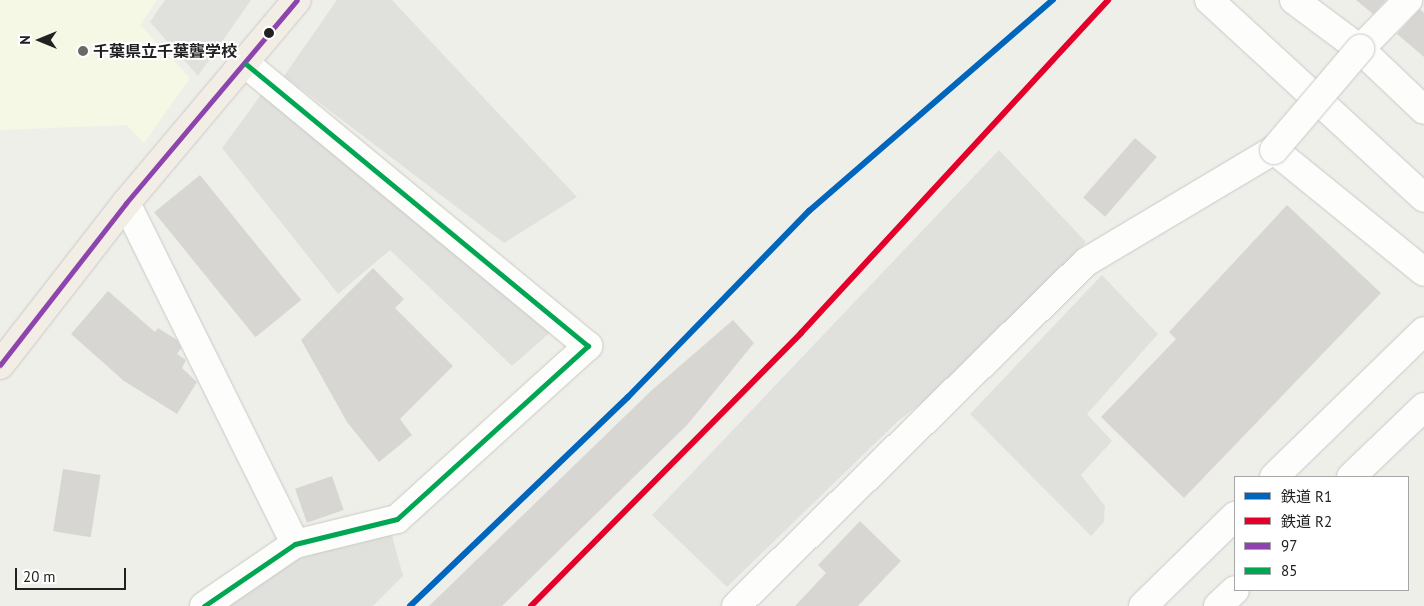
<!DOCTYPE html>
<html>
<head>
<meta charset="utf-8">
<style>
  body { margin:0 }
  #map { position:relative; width:1424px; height:606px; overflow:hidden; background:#efefea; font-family:"PT Sans","Noto Sans JP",sans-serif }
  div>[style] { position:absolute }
  .education>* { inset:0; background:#f6f8e6 }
  .parking>* { inset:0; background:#e0e0dd }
  .building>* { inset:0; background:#d8d6d2; transform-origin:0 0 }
  .roads { filter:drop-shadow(0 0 1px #c8c8c6) drop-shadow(0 0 1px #c8c8c6) }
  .minor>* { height:28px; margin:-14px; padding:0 14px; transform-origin:14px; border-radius:14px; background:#fdfdfc }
  .tertiary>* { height:28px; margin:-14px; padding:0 14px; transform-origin:14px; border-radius:14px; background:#fdfdfc }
  .primary>* { height:28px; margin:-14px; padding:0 14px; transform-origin:14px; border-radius:14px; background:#f2eee6 }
  .bridges { filter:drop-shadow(0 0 1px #c8c8c6) drop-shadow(0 0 1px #c8c8c6) }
  .minor-bridge>* { height:28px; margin:-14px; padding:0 14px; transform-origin:14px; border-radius:14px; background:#fdfdfc }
  .bus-1>* { height:5px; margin:-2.5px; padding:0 2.5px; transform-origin:2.5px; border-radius:2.5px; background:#8e44ad }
  .bus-2>* { height:5px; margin:-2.5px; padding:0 2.5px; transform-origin:2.5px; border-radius:2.5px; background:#00a651 }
  .rail-1>* { height:6px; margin:-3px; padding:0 3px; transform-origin:3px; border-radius:3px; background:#0065bd }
  .rail-2>* { height:6px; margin:-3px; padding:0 3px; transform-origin:3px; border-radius:3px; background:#e4002b }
  .dots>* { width:14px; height:14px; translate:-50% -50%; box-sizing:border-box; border:2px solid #fff; border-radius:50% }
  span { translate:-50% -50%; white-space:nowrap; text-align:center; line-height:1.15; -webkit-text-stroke:4px #fff; paint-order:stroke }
  .poi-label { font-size:16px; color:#212121; font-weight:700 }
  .left { translate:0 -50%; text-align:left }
  .legend { position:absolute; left:1234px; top:476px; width:175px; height:115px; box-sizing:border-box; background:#fff; border:1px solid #a6a6a6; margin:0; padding:6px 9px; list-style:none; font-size:15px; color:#212121 }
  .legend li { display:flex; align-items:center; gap:10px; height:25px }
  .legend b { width:25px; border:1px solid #a6a6a6 }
  .north { position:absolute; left:15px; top:15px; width:50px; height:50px; -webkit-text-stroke:4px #fff; paint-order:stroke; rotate:270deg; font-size:14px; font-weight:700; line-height:20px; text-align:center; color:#212121 }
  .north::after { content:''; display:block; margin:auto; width:18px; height:22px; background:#212121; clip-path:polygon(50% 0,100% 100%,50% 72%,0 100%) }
  .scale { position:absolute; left:15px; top:568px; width:111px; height:22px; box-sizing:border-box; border:2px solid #212121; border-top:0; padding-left:6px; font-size:15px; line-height:18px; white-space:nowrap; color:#212121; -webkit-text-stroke:4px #fff; paint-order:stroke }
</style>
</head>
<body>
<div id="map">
  <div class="education">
    <div style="clip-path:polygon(0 0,157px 0,140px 25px,190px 78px,144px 143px,127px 125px,0 130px)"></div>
  </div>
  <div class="parking">
    <div style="clip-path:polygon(165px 0,251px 0,198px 76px,150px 22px)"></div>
    <div style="clip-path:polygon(337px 0,392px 0,577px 197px,504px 243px,284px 76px)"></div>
    <div style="clip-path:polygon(266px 88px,561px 323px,512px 366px,390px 250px,338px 294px,222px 148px)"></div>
    <div style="clip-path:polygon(999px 150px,1086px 242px,952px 379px,897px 422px,727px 587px,652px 515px)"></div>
    <div style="clip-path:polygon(1102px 275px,1158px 334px,1087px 414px,1112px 441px,1081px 475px,1105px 506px,1104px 522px,1091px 536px,970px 414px)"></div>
    <div style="clip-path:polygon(391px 532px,403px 576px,373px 606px,216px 606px,243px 585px,309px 554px)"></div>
  </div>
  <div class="building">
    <div style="clip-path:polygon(1356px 0,1386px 0,1373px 14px)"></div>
    <div style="clip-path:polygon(1420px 9px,1424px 13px,1424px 57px,1397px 34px)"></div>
    <div style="left:1135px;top:138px;width:29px;height:79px;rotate:41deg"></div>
    <div style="left:200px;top:175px;width:161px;height:59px;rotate:51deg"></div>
    <div style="clip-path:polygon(1287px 205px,1381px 293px,1184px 498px,1101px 417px,1176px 339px,1169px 332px)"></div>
    <div style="clip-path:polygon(373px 268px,404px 299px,395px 308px,453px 366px,400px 419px,412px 435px,379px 462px,347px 422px,301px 340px)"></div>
    <div style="clip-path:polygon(108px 291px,155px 332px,158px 328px,177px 340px,181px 348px,177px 354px,186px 360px,182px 368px,197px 382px,177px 414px,124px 381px,71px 334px)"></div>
    <div style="clip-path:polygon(733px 320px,754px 343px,688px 424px,502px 606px,429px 606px,652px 390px)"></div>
    <div style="left:63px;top:469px;width:38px;height:63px;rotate:9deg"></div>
    <div style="left:332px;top:476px;width:36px;height:39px;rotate:71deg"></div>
    <div style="clip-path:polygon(860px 521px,901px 561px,858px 606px,795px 606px,826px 573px,818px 565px)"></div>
  </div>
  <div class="roads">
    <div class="minor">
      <div style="left:1294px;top:0;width:82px;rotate:36.6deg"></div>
      <div style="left:1360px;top:49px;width:88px;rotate:43.6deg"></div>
      <div style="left:1360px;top:49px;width:69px;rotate:-45.6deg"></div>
      <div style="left:126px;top:203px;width:381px;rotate:63.6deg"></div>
      <div style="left:204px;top:606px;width:110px;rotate:-34.3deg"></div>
      <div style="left:295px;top:544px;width:105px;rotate:-13.8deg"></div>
      <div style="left:397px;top:519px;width:258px;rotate:-42.2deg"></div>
      <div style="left:588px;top:346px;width:443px;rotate:-140.5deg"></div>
      <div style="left:736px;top:606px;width:491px;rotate:-44.5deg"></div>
      <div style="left:1086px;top:262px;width:219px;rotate:-30.8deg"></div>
      <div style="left:1274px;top:150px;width:193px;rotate:39.1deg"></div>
    </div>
    <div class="tertiary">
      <div style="left:1209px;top:0;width:292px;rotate:42.6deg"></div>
      <div style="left:1274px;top:477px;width:209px;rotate:-44.2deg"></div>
      <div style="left:1351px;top:477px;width:101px;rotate:-43.8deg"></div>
      <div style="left:1143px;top:606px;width:129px;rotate:-44.4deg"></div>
      <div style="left:1218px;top:606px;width:23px;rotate:-43deg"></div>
    </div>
    <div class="primary">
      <div style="left:0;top:365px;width:205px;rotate:-52.1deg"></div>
      <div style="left:126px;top:203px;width:265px;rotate:-49.9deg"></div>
    </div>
  </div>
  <div class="bridges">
    <div class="minor-bridge">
      <div style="left:1274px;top:150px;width:133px;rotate:-49.6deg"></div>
    </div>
  </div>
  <div class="bus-1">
    <div style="left:0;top:365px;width:205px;rotate:-52.1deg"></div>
    <div style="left:126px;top:203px;width:265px;rotate:-49.9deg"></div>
  </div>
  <div class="bus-2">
    <div style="left:204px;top:606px;width:110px;rotate:-34.3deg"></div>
    <div style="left:295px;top:544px;width:105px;rotate:-13.8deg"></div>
    <div style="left:397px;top:519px;width:258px;rotate:-42.2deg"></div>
    <div style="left:588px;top:346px;width:443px;rotate:-140.5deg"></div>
  </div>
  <div class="rail-1">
    <div style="left:410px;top:606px;width:302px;rotate:-43.8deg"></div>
    <div style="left:628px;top:397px;width:260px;rotate:-45.8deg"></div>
    <div style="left:809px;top:211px;width:323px;rotate:-40.9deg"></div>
  </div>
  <div class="rail-2">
    <div style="left:531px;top:606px;width:384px;rotate:-45.3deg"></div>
    <div style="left:801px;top:333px;width:453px;rotate:-47.3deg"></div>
  </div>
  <div class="dots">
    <div style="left:269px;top:33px;background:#212121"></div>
    <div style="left:83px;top:51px;background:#696967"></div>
  </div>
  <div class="poi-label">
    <span class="left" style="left:93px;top:51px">千葉県立千葉聾学校</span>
  </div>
  <ul class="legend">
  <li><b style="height:6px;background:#0065bd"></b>鉄道 R1</li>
  <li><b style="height:6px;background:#e4002b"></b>鉄道 R2</li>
  <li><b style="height:6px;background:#8e44ad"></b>97</li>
  <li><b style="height:6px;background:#00a651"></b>85</li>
  </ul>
  <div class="north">N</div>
  <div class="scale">20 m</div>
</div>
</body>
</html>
